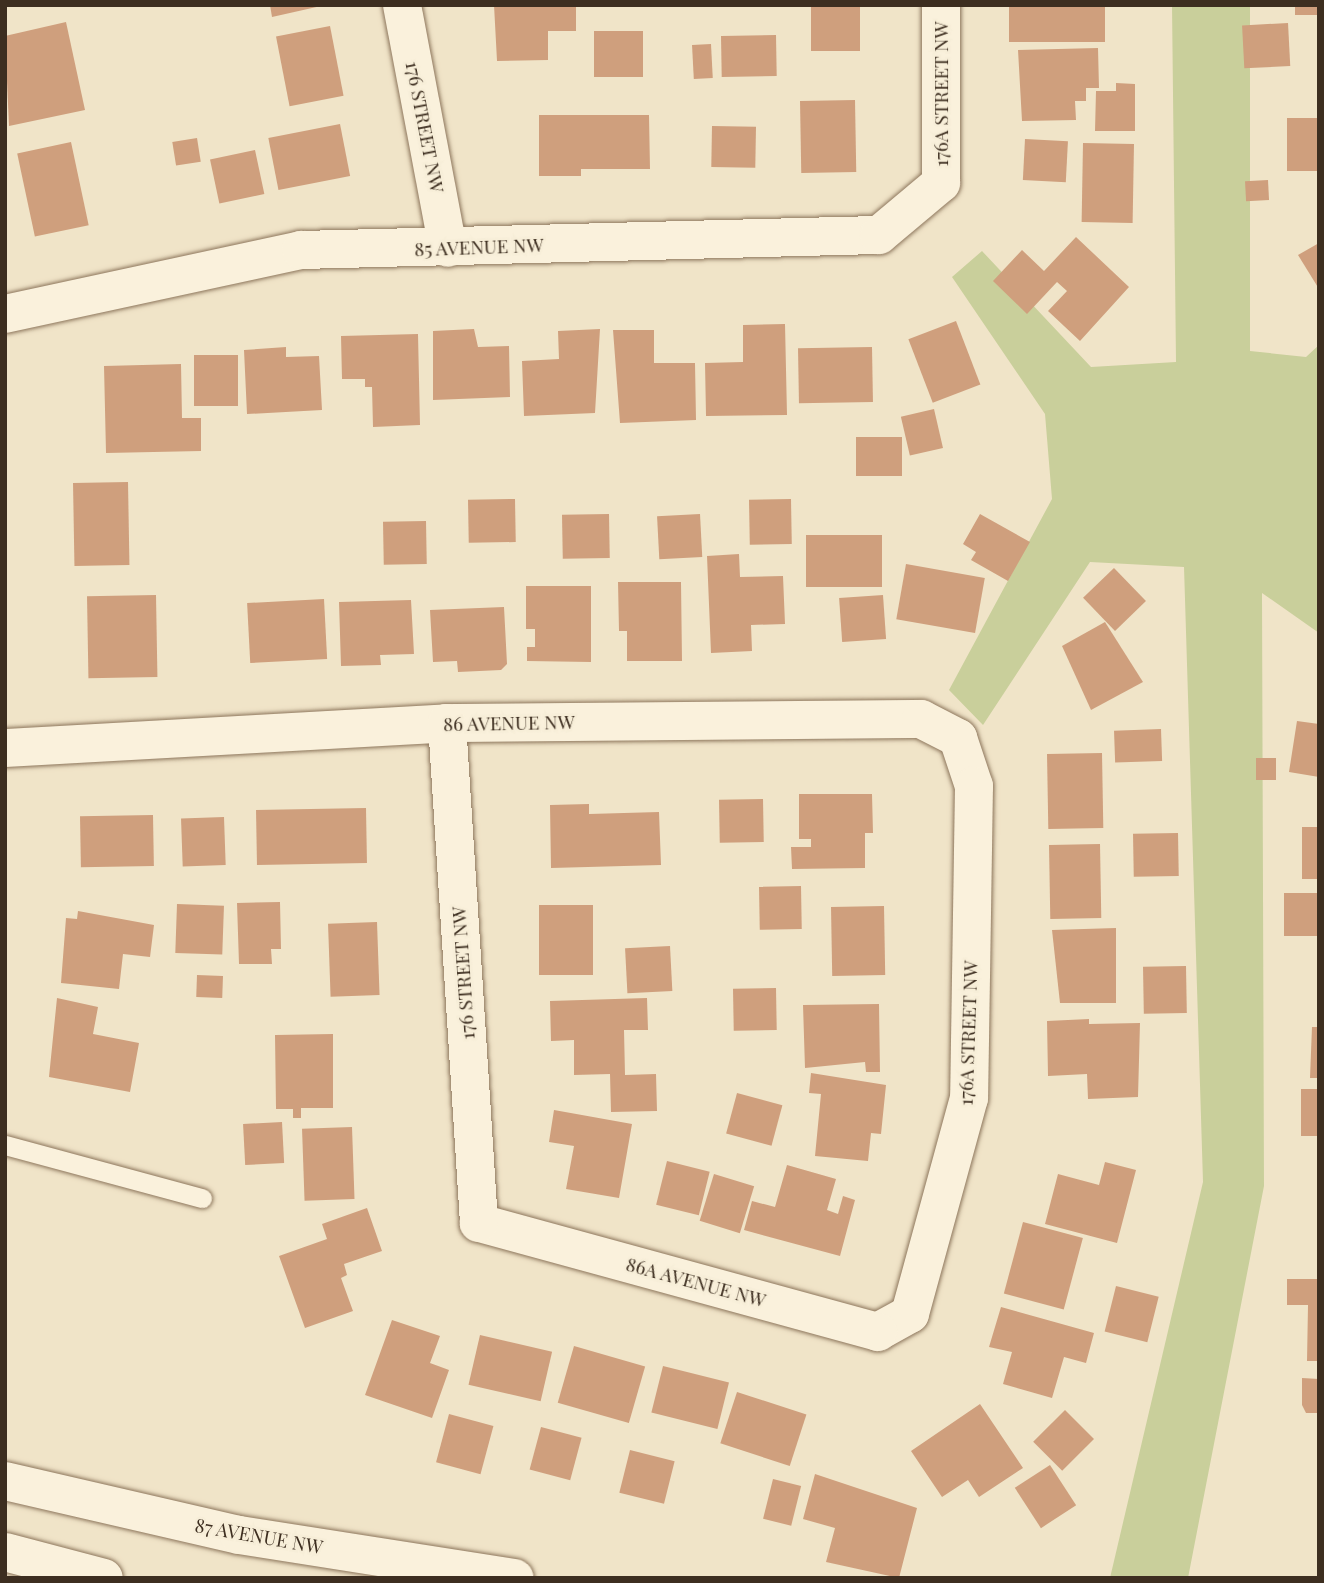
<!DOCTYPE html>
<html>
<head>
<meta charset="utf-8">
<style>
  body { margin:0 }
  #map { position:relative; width:1324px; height:1583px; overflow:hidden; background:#f0e4c8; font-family:"Playfair Display",serif }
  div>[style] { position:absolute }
  .green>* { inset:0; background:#c9cf9b }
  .building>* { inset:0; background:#cf9f7d; transform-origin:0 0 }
  .roads { filter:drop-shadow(0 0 2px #8d765c) drop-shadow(0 0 2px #8d765c) }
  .service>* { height:19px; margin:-9.5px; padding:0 9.5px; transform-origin:9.5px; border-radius:9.5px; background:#faf1dc }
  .minor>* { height:38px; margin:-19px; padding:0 19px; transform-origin:19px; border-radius:19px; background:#faf1dc }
  .secondary>* { height:38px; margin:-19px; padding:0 19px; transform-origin:19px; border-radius:19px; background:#faf1dc }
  span { translate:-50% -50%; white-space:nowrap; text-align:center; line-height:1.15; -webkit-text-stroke:5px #f7eed8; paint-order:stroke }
  .street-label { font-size:19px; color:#3d2e20 }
  .frame { position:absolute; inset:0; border:7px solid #3d2e20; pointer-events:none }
</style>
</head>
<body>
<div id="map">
  <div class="green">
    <div style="clip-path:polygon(1172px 5px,1250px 5px,1250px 351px,1306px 357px,1319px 345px,1319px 633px,1262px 593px,1264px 1186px,1188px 1578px,1110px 1578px,1203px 1182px,1184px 567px,1090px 562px,983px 725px,949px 690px,1052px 499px,1045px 414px,952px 277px,982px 251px,1091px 367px,1176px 362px)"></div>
  </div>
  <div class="building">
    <div style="clip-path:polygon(270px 5px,321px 5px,321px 6px,272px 17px)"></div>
    <div style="clip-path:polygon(494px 5px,576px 5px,576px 31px,548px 31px,548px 60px,497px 61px)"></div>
    <div style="left:811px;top:5px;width:49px;height:46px"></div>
    <div style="left:1009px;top:5px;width:96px;height:37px"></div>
    <div style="left:1295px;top:5px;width:24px;height:10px"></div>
    <div style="clip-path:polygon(66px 22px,85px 110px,9px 126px,5px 36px)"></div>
    <div style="left:1288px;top:23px;width:43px;height:46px;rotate:87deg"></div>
    <div style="left:330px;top:26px;width:71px;height:55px;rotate:79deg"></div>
    <div style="left:594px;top:31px;width:49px;height:46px"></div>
    <div style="left:776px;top:35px;width:41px;height:55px;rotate:89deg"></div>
    <div style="left:711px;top:44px;width:34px;height:19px;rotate:87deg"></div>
    <div style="clip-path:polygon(1098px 48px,1099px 88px,1086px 88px,1086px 101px,1075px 101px,1076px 120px,1022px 121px,1018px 50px)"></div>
    <div style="clip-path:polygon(1116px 83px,1135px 84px,1135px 131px,1095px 131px,1096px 91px,1116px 91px)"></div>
    <div style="left:855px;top:100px;width:72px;height:55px;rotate:89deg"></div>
    <div style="clip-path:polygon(539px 115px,649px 115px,650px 169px,581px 169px,581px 176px,539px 176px)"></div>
    <div style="left:1319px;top:118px;width:53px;height:32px;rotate:90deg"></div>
    <div style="left:340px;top:124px;width:53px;height:73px;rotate:79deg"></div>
    <div style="left:712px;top:126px;width:44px;height:41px;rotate:1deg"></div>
    <div style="left:197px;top:138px;width:24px;height:25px;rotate:81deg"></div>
    <div style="left:1025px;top:139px;width:43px;height:41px;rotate:3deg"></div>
    <div style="left:71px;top:142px;width:85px;height:55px;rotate:78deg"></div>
    <div style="left:1083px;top:143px;width:51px;height:79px;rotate:1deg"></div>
    <div style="left:255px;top:150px;width:45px;height:46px;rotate:78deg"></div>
    <div style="left:1268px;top:180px;width:20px;height:23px;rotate:87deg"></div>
    <div style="clip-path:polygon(1076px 237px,1129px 287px,1080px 341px,1048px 311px,1067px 291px,1057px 282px,1027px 314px,993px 281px,1022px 250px,1044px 271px)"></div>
    <div style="clip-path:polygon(1319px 243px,1319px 289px,1298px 255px)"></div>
    <div style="left:956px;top:321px;width:68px;height:51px;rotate:69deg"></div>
    <div style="clip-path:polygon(785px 324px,787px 415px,706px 416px,705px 363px,743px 362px,743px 325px)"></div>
    <div style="clip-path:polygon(474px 329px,478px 347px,509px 346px,510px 397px,433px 400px,433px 331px)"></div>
    <div style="clip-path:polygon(600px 329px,595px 413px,524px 416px,522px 361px,559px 359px,558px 331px)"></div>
    <div style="clip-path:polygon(613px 330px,654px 330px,654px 363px,695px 363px,696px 420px,620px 423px)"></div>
    <div style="clip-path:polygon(418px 334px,420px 425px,373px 427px,372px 387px,365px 387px,365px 379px,342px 379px,341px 336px)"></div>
    <div style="clip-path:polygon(286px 347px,286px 357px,319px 356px,322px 410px,247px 414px,244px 350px)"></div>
    <div style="left:872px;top:347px;width:55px;height:74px;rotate:89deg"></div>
    <div style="left:194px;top:355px;width:44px;height:51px"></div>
    <div style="clip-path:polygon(181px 364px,182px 418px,201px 418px,201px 451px,106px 453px,104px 366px)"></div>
    <div style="left:934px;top:409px;width:40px;height:34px;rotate:77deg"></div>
    <div style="left:856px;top:437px;width:46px;height:39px"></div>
    <div style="left:128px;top:482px;width:83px;height:55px;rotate:89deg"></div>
    <div style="left:515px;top:499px;width:43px;height:47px;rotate:89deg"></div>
    <div style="left:791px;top:499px;width:45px;height:42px;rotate:89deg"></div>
    <div style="left:609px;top:514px;width:44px;height:47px;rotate:89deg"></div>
    <div style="left:700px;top:514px;width:43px;height:43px;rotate:87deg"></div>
    <div style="clip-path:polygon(980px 514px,1030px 542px,1008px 581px,971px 560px,976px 552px,963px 544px)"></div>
    <div style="left:426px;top:521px;width:43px;height:43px;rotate:89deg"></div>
    <div style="left:806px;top:535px;width:76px;height:52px"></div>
    <div style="clip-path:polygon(739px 554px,740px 577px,783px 576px,785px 624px,751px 625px,752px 651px,711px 653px,707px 556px)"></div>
    <div style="left:906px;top:564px;width:80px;height:56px;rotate:10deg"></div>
    <div style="left:1114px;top:568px;width:46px;height:43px;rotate:46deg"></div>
    <div style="clip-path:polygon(618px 582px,681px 582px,682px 661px,627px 661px,627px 631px,619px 631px)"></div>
    <div style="clip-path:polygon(526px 586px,591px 586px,591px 662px,527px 661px,527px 647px,535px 647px,535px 629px,526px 629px)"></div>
    <div style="left:156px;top:595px;width:82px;height:69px;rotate:89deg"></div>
    <div style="left:883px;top:595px;width:44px;height:44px;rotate:86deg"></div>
    <div style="left:324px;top:599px;width:60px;height:77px;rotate:87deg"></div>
    <div style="clip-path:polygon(411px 600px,414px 654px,380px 655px,381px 665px,341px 666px,339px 602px)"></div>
    <div style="clip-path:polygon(504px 607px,507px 664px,501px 670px,458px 672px,457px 661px,433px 662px,430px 610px)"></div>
    <div style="clip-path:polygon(1105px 622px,1143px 682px,1091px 710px,1062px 646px)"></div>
    <div style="clip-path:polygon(1297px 721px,1319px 724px,1319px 777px,1289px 772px)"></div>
    <div style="left:1161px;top:729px;width:32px;height:47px;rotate:88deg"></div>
    <div style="left:1102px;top:753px;width:75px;height:55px;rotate:89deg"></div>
    <div style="left:1256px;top:758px;width:20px;height:22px"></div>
    <div style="clip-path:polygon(799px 794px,872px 794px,873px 833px,865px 833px,865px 868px,792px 869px,791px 847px,811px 847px,811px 839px,799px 839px)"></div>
    <div style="left:763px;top:799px;width:43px;height:44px;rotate:89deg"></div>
    <div style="clip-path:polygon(589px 804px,589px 814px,659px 812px,661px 865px,551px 868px,550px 805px)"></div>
    <div style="left:366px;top:808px;width:55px;height:110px;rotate:89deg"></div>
    <div style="left:153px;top:815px;width:51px;height:73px;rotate:89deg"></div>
    <div style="left:224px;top:817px;width:48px;height:43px;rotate:88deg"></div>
    <div style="left:1302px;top:827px;width:17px;height:52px"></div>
    <div style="left:1178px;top:833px;width:43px;height:45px;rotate:89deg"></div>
    <div style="left:1100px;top:844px;width:74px;height:51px;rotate:89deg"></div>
    <div style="left:801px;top:886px;width:43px;height:42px;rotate:89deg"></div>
    <div style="left:1319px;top:893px;width:43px;height:35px;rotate:90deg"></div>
    <div style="clip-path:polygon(280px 902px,281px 949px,271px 949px,272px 964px,239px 964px,237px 903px)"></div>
    <div style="left:177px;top:904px;width:47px;height:49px;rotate:2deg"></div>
    <div style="left:539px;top:905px;width:54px;height:70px"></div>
    <div style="left:884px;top:906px;width:69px;height:53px;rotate:89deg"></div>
    <div style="clip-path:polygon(78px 911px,154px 925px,150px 957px,123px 954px,119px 989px,61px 983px,66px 918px,77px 919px)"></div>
    <div style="left:377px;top:922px;width:73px;height:49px;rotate:88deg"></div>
    <div style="clip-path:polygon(1116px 928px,1116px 1003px,1060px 1003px,1052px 930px)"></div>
    <div style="left:670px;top:946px;width:45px;height:45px;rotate:87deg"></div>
    <div style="left:1186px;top:966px;width:47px;height:43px;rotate:89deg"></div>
    <div style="left:197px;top:975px;width:26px;height:22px;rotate:2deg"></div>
    <div style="left:776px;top:988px;width:42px;height:43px;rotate:89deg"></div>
    <div style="clip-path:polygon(57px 998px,98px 1007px,93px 1034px,139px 1043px,130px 1092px,49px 1077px)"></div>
    <div style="clip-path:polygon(647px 998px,648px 1030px,624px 1030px,625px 1075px,656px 1074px,657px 1111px,611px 1112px,610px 1074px,574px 1075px,574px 1040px,551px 1041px,550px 1001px)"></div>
    <div style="clip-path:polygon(879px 1004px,880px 1072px,866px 1072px,865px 1062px,805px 1068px,803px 1005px)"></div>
    <div style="clip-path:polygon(1089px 1019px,1089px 1024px,1140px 1023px,1138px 1097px,1088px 1099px,1087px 1074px,1048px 1076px,1047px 1021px)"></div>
    <div style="clip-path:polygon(1312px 1027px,1319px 1027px,1319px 1078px,1310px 1078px)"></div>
    <div style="clip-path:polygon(333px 1034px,333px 1108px,301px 1108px,301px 1118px,293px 1118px,293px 1109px,276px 1109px,275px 1035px)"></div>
    <div style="clip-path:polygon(811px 1073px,886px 1085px,881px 1134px,871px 1133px,868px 1161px,815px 1156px,821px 1094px,809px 1093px)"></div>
    <div style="left:1301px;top:1089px;width:18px;height:47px"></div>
    <div style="left:737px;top:1093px;width:47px;height:42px;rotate:15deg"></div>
    <div style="clip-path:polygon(554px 1110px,632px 1124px,619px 1198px,566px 1189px,574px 1146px,549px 1142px)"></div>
    <div style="left:282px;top:1122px;width:41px;height:39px;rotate:87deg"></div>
    <div style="left:352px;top:1127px;width:72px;height:50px;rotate:88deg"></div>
    <div style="left:667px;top:1161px;width:44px;height:45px;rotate:14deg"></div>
    <div style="clip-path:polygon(1105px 1162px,1136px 1170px,1117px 1243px,1045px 1224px,1058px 1174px,1099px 1185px)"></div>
    <div style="clip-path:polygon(787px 1165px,836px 1179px,827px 1210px,838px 1214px,843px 1196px,855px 1200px,840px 1256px,744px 1230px,752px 1201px,775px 1207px)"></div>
    <div style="left:714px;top:1174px;width:42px;height:49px;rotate:17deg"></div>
    <div style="clip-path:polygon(367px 1208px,382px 1251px,344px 1264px,347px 1275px,341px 1278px,353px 1311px,305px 1328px,279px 1256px,327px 1239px,322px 1224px)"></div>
    <div style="left:1023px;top:1222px;width:62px;height:74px;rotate:15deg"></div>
    <div style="clip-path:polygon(1287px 1279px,1319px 1279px,1319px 1361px,1307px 1361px,1308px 1305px,1287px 1305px)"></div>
    <div style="left:1116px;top:1286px;width:44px;height:47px;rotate:14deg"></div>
    <div style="clip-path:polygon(1001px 1307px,1094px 1333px,1086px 1363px,1064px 1357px,1052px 1398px,1003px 1384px,1012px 1352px,989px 1347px)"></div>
    <div style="clip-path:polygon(392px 1320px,440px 1336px,430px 1363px,449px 1370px,432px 1418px,365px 1395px)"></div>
    <div style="left:480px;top:1335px;width:74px;height:51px;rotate:13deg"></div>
    <div style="left:574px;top:1346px;width:74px;height:59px;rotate:16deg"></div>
    <div style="left:663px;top:1366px;width:68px;height:48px;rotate:14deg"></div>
    <div style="clip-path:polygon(1302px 1378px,1319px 1379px,1319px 1413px,1306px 1413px,1302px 1405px)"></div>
    <div style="left:737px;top:1392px;width:73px;height:54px;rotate:18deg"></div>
    <div style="clip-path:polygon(980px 1404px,1023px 1468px,979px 1497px,968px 1480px,942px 1497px,911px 1451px)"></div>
    <div style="left:1065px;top:1410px;width:41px;height:45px;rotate:45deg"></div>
    <div style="left:449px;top:1414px;width:46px;height:50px;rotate:15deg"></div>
    <div style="left:541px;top:1427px;width:42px;height:44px;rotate:15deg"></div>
    <div style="left:630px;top:1450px;width:46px;height:44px;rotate:14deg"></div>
    <div style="left:1050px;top:1465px;width:48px;height:42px;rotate:57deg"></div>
    <div style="clip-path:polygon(815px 1474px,917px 1508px,899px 1578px,826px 1562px,835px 1528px,803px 1519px)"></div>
    <div style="left:773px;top:1479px;width:29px;height:41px;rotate:14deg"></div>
  </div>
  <div class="roads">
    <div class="service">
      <div style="left:5px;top:1145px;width:204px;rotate:15.1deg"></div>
    </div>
    <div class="minor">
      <div style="left:402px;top:5px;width:247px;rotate:79.3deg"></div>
      <div style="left:5px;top:314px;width:303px;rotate:-12.2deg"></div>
      <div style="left:301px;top:250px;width:578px;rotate:-1.49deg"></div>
      <div style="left:879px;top:235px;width:81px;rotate:-40deg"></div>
      <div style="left:941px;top:183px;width:178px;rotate:-90deg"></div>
      <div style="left:5px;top:748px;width:443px;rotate:-3.2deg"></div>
      <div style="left:447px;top:723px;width:474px;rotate:-0.5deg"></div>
      <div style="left:921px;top:719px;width:42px;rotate:27.2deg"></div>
      <div style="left:958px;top:738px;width:51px;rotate:71.6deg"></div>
      <div style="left:974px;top:786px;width:312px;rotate:90.9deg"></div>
      <div style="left:969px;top:1098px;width:224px;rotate:105.3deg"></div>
      <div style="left:910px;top:1314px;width:37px;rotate:151deg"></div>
      <div style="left:878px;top:1332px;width:414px;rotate:-164.7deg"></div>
      <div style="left:479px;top:1223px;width:501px;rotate:-93.66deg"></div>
    </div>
    <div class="secondary">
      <div style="left:5px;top:1481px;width:240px;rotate:13deg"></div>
      <div style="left:239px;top:1535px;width:279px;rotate:8.9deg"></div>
      <div style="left:5px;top:1552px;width:102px;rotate:14.7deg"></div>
    </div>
  </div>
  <div class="street-label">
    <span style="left:941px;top:94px;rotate:-90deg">176A STREET NW</span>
    <span style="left:425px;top:127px;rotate:79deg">176 STREET NW</span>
    <span style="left:479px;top:247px;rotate:-2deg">85 AVENUE NW</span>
    <span style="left:509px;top:723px;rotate:-1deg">86 AVENUE NW</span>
    <span style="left:463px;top:973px;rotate:-94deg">176 STREET NW</span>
    <span style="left:968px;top:1033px;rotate:-88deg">176A STREET NW</span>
    <span style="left:696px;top:1282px;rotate:15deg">86A AVENUE NW</span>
    <span style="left:259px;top:1536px;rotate:10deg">87 AVENUE NW</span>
  </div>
  <div class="frame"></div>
</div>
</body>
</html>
